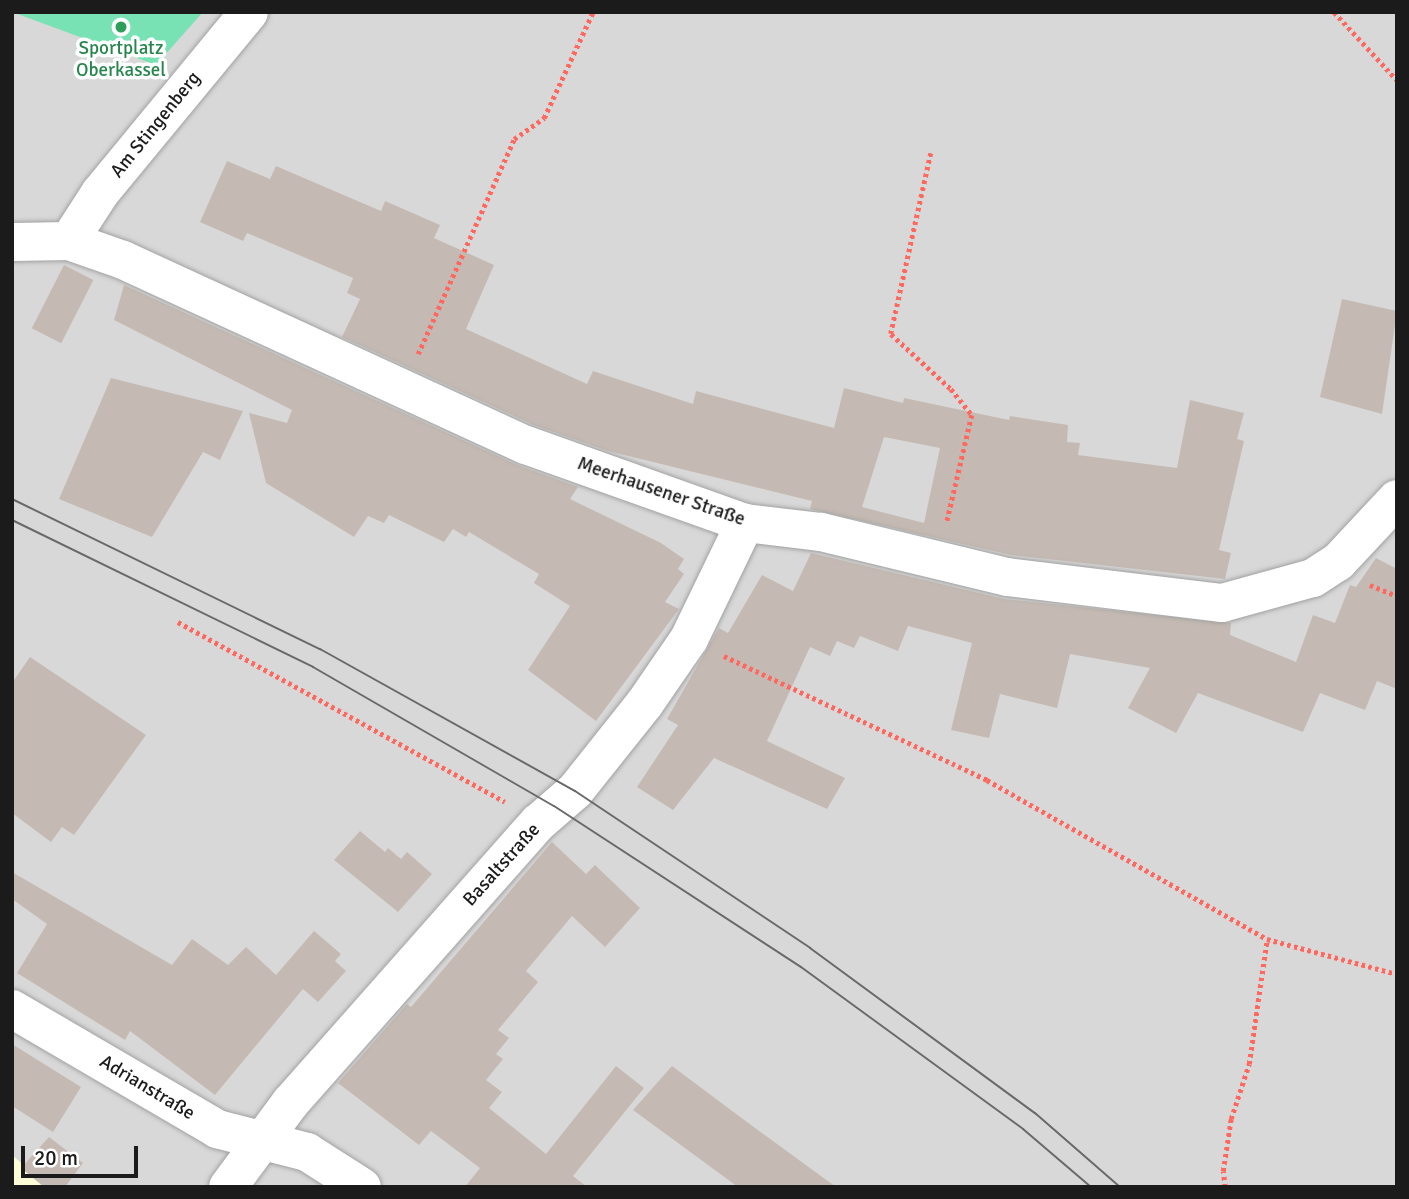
<!DOCTYPE html>
<html>
<head>
<meta charset="utf-8">
<style>
  body { margin:0 }
  #map { position:relative; width:1409px; height:1199px; overflow:hidden; background:#eee8e0; font-family:Signika,sans-serif }
  div>[style] { position:absolute }
  .residential>* { inset:0; background:#d9d8d8; transform-origin:0 0 }
  .education>* { inset:0; background:#fffdd7 }
  .pitch>* { inset:0; background:#78e2b4 }
  .building>* { inset:0; background:#c5bab3; transform-origin:0 0 }
  .path>* { height:4.5px; margin-top:-2.25px; transform-origin:0; background:repeating-linear-gradient(90deg,#ff685f 0 3.5px,transparent 0 7px) }
  .roads { filter:drop-shadow(0 0 2px #a2a2a2) drop-shadow(0 0 2px #a2a2a2) }
  .minor>* { height:38px; margin:-19px; padding:0 19px; transform-origin:19px; border-radius:19px; background:#fff }
  .tram>* { height:2px; margin:-1px; padding:0 1px; transform-origin:1px; border-radius:1px; background:#696969 }
  .dots>* { width:19px; height:19px; translate:-50% -50%; box-sizing:border-box; border:4px solid #fff; border-radius:50% }
  span { translate:-50% -50%; white-space:nowrap; text-align:center; line-height:1.15; -webkit-text-stroke:7px #fff; paint-order:stroke }
  .leisure-label { font-size:19px; color:#27864d }
  .street-label { font-size:19px; color:#1b1b1b }
  .frame { position:absolute; inset:0; border:14px solid #1b1b1b; pointer-events:none }
  .scale { position:absolute; left:21px; top:1146px; width:117px; height:32px; box-sizing:border-box; border:4px solid #1b1b1b; border-top:0; padding-left:9px; font-size:21px; line-height:24px; white-space:nowrap; color:#1b1b1b; -webkit-text-stroke:5px #fff; paint-order:stroke }
</style>
</head>
<body>
<div id="map">
  <div class="residential">
    <div style="left:12px;top:12px;width:1385px;height:1175px"></div>
  </div>
  <div class="education">
    <div style="clip-path:polygon(12px 1155px,49px 1187px,12px 1187px)"></div>
  </div>
  <div class="pitch">
    <div style="clip-path:polygon(12px 12px,203px 12px,156px 65px)"></div>
  </div>
  <div class="building">
    <div style="clip-path:polygon(evenodd,227px 161px,270px 179px,276px 166px,381px 211px,385px 201px,440px 225px,434px 238px,494px 265px,466px 329px,587px 384px,593px 371px,693px 404px,696px 391px,834px 428px,844px 388px,903px 403px,904px 398px,1009px 420px,1010px 416px,1068px 425px,1067px 442px,1080px 443px,1078px 455px,1177px 468px,1190px 400px,1244px 413px,1237px 439px,1244px 441px,1219px 550px,1231px 553px,1225px 579px,1011px 555px,810px 509px,812px 501px,608px 451px,534px 425px,342px 337px,360px 299px,347px 293px,353px 278px,247px 233px,243px 241px,200px 222px,227px 161px,884px 437px,940px 448px,924px 523px,862px 507px,884px 437px)"></div>
    <div style="left:64px;top:265px;width:33px;height:71px;rotate:27deg"></div>
    <div style="clip-path:polygon(124px 285px,517px 465px,578px 487px,570px 499px,661px 543px,684px 559px,678px 569px,684px 574px,665px 602px,679px 609px,596px 721px,528px 670px,570px 606px,534px 583px,539px 574px,469px 532px,466px 537px,453px 529px,444px 542px,389px 515px,384px 523px,368px 516px,354px 537px,266px 483px,249px 413px,287px 423px,292px 410px,114px 320px)"></div>
    <div style="clip-path:polygon(1342px 299px,1397px 311px,1382px 414px,1320px 397px)"></div>
    <div style="clip-path:polygon(111px 378px,243px 411px,220px 460px,203px 452px,152px 537px,59px 499px)"></div>
    <div style="clip-path:polygon(811px 553px,1004px 599px,1231px 623px,1230px 635px,1296px 662px,1313px 615px,1335px 623px,1350px 585px,1356px 587px,1376px 558px,1397px 569px,1397px 689px,1377px 681px,1365px 710px,1320px 693px,1303px 732px,1198px 693px,1176px 733px,1128px 708px,1150px 668px,1070px 654px,1057px 708px,1000px 694px,989px 738px,951px 730px,972px 643px,908px 626px,898px 651px,860px 636px,854px 648px,837px 641px,830px 656px,810px 647px,767px 741px,845px 778px,827px 809px,714px 758px,673px 810px,637px 787px,678px 725px,667px 719px,719px 628px,728px 633px,762px 575px,793px 591px)"></div>
    <div style="clip-path:polygon(30px 657px,146px 735px,74px 835px,62px 827px,51px 842px,12px 813px,12px 683px)"></div>
    <div style="clip-path:polygon(360px 831px,385px 852px,388px 848px,401px 859px,407px 852px,432px 874px,398px 912px,334px 860px)"></div>
    <div style="clip-path:polygon(552px 842px,586px 874px,595px 865px,640px 908px,605px 947px,572px 916px,526px 971px,538px 982px,498px 1030px,509px 1038px,496px 1054px,503px 1059px,486px 1080px,502px 1092px,489px 1108px,546px 1154px,616px 1066px,644px 1088px,573px 1176px,587px 1187px,465px 1187px,480px 1168px,431px 1131px,419px 1145px,338px 1083px,407px 1004px,411px 1007px)"></div>
    <div style="clip-path:polygon(12px 872px,172px 965px,192px 939px,228px 965px,246px 947px,276px 975px,314px 931px,341px 954px,335px 961px,346px 971px,318px 1002px,303px 989px,215px 1095px,130px 1031px,125px 1040px,17px 973px,47px 924px,12px 899px)"></div>
    <div style="clip-path:polygon(12px 1044px,81px 1087px,53px 1132px,12px 1106px)"></div>
    <div style="clip-path:polygon(672px 1066px,751px 1125px,836px 1187px,738px 1187px,633px 1110px)"></div>
    <div style="clip-path:polygon(49px 1137px,83px 1163px,65px 1187px,44px 1187px,21px 1168px)"></div>
  </div>
  <div class="path">
    <div style="left:1334px;top:12px;width:93px;rotate:47.2deg"></div>
    <div style="left:931px;top:153px;width:185px;rotate:102.5deg"></div>
    <div style="left:891px;top:334px;width:81px;rotate:42.5deg"></div>
    <div style="left:951px;top:389px;width:33px;rotate:51deg"></div>
    <div style="left:972px;top:415px;width:110px;rotate:103.2deg"></div>
    <div style="left:418px;top:354px;width:235px;rotate:-65.9deg"></div>
    <div style="left:514px;top:139px;width:37px;rotate:-35deg"></div>
    <div style="left:544px;top:118px;width:117px;rotate:-65.2deg"></div>
    <div style="left:1370px;top:585px;width:29px;rotate:22deg"></div>
    <div style="left:178px;top:622px;width:373px;rotate:28.8deg"></div>
    <div style="left:724px;top:656px;width:291px;rotate:25.2deg"></div>
    <div style="left:987px;top:780px;width:322px;rotate:29.6deg"></div>
    <div style="left:1267px;top:939px;width:135px;rotate:15.1deg"></div>
    <div style="left:1225px;top:1187px;width:16px;rotate:-97deg"></div>
    <div style="left:1223px;top:1171px;width:53px;rotate:-81.3deg"></div>
    <div style="left:1231px;top:1119px;width:58px;rotate:-71.9deg"></div>
    <div style="left:1249px;top:1064px;width:126px;rotate:-81.8deg"></div>
  </div>
  <div class="roads">
    <div class="minor">
      <div style="left:69px;top:241px;width:57px;rotate:-57.1deg"></div>
      <div style="left:100px;top:193px;width:234px;rotate:-50.5deg"></div>
      <div style="left:12px;top:242px;width:57px;rotate:-1deg"></div>
      <div style="left:69px;top:241px;width:57px;rotate:19.4deg"></div>
      <div style="left:123px;top:260px;width:443px;rotate:24.7deg"></div>
      <div style="left:526px;top:445px;width:232px;rotate:19.6deg"></div>
      <div style="left:745px;top:523px;width:77px;rotate:6.8deg"></div>
      <div style="left:821px;top:532px;width:191px;rotate:13.6deg"></div>
      <div style="left:1007px;top:577px;width:217px;rotate:6.9deg"></div>
      <div style="left:1222px;top:603px;width:94px;rotate:-15.4deg"></div>
      <div style="left:1313px;top:578px;width:30px;rotate:-33deg"></div>
      <div style="left:1338px;top:562px;width:86px;rotate:-46.9deg"></div>
      <div style="left:12px;top:1009px;width:238px;rotate:30.3deg"></div>
      <div style="left:217px;top:1129px;width:93px;rotate:14.3deg"></div>
      <div style="left:307px;top:1152px;width:65px;rotate:32.5deg"></div>
      <div style="left:228px;top:1187px;width:106px;rotate:-53.5deg"></div>
      <div style="left:291px;top:1102px;width:373px;rotate:-48.5deg"></div>
      <div style="left:538px;top:823px;width:49px;rotate:-40.9deg"></div>
      <div style="left:575px;top:791px;width:112px;rotate:-51.5deg"></div>
      <div style="left:645px;top:703px;width:78px;rotate:-55.5deg"></div>
      <div style="left:689px;top:639px;width:129px;rotate:-64.2deg"></div>
    </div>
  </div>
  <div class="tram">
    <div style="left:12px;top:499px;width:343px;rotate:26deg"></div>
    <div style="left:320px;top:649px;width:292px;rotate:29.1deg"></div>
    <div style="left:575px;top:791px;width:283px;rotate:33.7deg"></div>
    <div style="left:810px;top:948px;width:279px;rotate:36.3deg"></div>
    <div style="left:1035px;top:1113px;width:113px;rotate:41deg"></div>
    <div style="left:12px;top:520px;width:335px;rotate:26deg"></div>
    <div style="left:313px;top:667px;width:278px;rotate:30deg"></div>
    <div style="left:554px;top:806px;width:295px;rotate:33.1deg"></div>
    <div style="left:801px;top:967px;width:275px;rotate:36.1deg"></div>
    <div style="left:1023px;top:1129px;width:89px;rotate:40.5deg"></div>
  </div>
  <div class="dots">
    <div style="left:121px;top:27px;background:#2e9e5b"></div>
  </div>
  <div class="leisure-label">
    <span style="left:121px;top:60px">Sportplatz<br>Oberkassel</span>
  </div>
  <div class="street-label">
    <span style="left:156px;top:125px;rotate:-51deg">Am Stingenberg</span>
    <span style="left:661px;top:492px;rotate:19deg">Meerhausener Straße</span>
    <span style="left:502px;top:865px;rotate:-48deg">Basaltstraße</span>
    <span style="left:147px;top:1088px;rotate:31deg">Adrianstraße</span>
  </div>
  <div class="frame"></div>
  <div class="scale">20 m</div>
</div>
</body>
</html>
